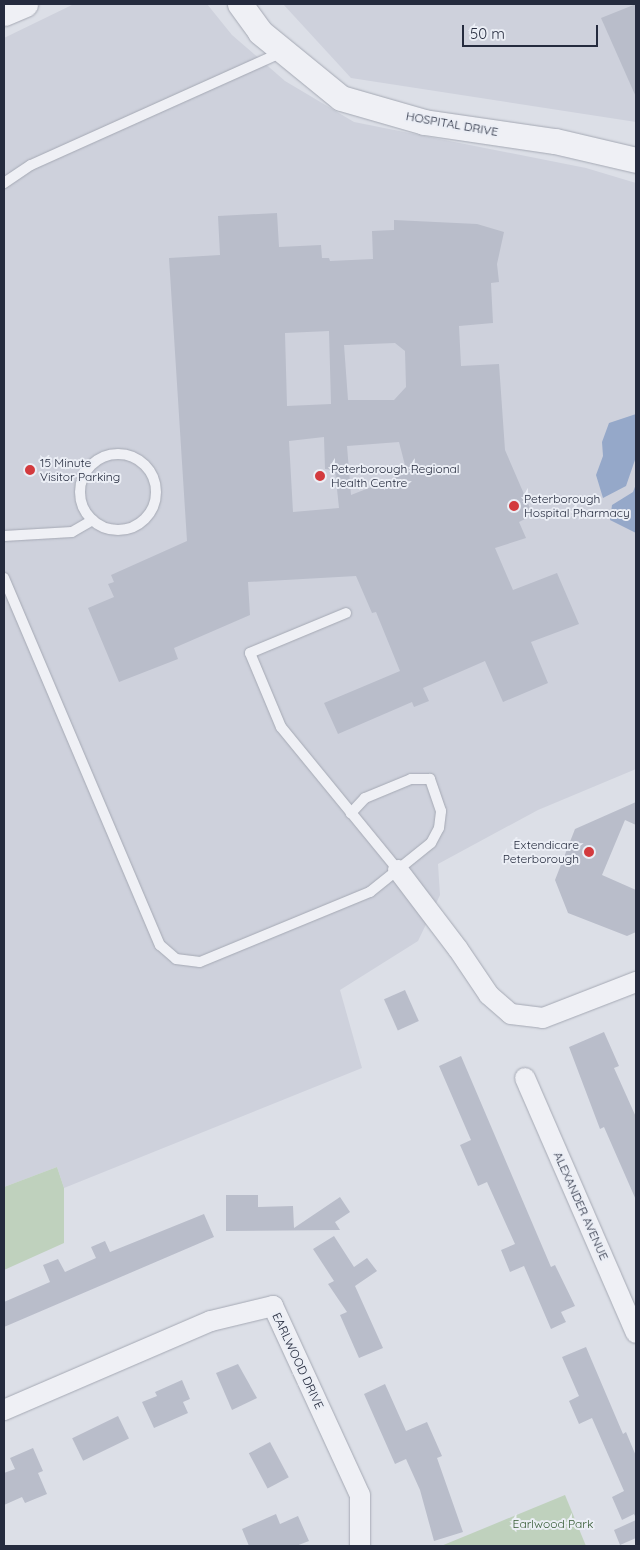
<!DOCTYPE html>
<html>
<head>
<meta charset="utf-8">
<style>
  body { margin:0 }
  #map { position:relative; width:640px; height:1550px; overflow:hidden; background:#dcdfe7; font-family:Quicksand,sans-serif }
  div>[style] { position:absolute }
  .built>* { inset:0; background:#ced1dc }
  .green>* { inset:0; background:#bfd1bd }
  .water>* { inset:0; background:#95a8c9 }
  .building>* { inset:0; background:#b9bdca; transform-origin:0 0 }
  .roads { filter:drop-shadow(0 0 1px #a5a9b4) drop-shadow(0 0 1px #a5a9b4) }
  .service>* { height:10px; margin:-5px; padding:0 5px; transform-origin:5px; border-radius:5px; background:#eff0f5 }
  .service>.ring { margin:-5px; padding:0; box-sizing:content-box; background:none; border:10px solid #eff0f5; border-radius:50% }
  .minor>* { height:20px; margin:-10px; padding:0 10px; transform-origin:10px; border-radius:10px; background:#eff0f5 }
  .tertiary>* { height:25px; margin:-12.5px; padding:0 12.5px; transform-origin:12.5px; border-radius:12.5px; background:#eff0f5 }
  .dots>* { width:14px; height:14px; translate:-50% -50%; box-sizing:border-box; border:2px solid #ebeef5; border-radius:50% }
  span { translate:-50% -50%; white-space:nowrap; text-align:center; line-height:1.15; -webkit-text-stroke:4px #ebeef5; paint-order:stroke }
  .street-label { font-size:12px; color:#252b3e }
  .poi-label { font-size:12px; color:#252b3e }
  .left { translate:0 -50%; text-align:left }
  .right { translate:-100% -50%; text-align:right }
  .park-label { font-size:12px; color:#345a32 }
  .frame { position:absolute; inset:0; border:5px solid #252b3e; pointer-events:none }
  .scale { position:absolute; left:462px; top:25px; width:136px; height:22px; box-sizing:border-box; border:2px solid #252b3e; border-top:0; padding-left:6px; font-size:15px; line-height:18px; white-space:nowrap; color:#252b3e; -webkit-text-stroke:4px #ebeef5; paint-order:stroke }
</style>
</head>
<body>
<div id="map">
  <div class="built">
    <div style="clip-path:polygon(74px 4px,207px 4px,232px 35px,285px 81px,354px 122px,586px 168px,636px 183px,636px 769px,538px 810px,438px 864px,440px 895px,418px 941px,340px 990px,362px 1068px,64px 1188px,57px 1167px,4px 1187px,4px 38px)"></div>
    <div style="clip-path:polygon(283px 4px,636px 4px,636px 122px,351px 78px)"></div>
  </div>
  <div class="green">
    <div style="clip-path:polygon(57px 1167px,64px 1188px,64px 1243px,4px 1270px,4px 1187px)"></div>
    <div style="clip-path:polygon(565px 1495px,586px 1546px,441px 1546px)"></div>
  </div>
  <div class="water">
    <div style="clip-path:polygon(636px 414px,636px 457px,626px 486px,603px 498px,596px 475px,603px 456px,602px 442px,609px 423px)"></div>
    <div style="clip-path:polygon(636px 484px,636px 533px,610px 520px,612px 505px,633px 492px)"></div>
  </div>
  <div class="building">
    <div style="clip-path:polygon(636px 4px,636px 97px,601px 18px)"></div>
    <div style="clip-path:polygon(evenodd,277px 213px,279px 247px,321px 245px,322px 258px,329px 258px,330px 261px,373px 259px,372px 231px,394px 230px,394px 220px,477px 224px,504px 232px,497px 264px,499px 282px,491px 283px,493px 323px,459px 326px,461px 366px,499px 364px,505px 450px,533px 515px,519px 522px,526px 538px,495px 548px,513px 590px,557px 573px,579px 624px,531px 642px,548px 683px,503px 702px,485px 661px,423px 688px,429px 701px,414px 707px,412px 702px,338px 734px,324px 703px,400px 671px,376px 612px,372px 613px,356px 576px,248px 582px,250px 615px,174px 648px,178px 659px,119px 682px,88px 608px,114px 597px,108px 584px,114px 582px,111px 575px,187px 541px,169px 258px,220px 255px,218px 216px,277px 213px,329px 331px,331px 404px,287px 406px,285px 333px,329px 331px,277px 213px,395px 343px,405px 351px,406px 387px,394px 400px,348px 400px,344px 345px,395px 343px,277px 213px,324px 437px,325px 469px,335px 470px,339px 508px,293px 512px,289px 441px,324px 437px,277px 213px,399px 442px,407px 473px,351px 495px,347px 446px,399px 442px)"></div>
    <div style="clip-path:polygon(636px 802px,636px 825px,625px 820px,602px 875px,636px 890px,636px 932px,627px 936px,568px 913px,555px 880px,575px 829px)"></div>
    <div style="left:405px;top:990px;width:34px;height:23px;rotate:66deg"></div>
    <div style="clip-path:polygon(604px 1032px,619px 1066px,614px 1068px,636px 1117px,636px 1200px,604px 1127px,600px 1129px,569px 1047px)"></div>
    <div style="clip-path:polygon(461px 1056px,551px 1267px,555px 1265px,575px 1306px,561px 1312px,566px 1322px,551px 1329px,524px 1266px,510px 1272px,501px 1250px,515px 1244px,487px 1182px,478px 1186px,460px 1145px,471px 1140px,439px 1066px)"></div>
    <div style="clip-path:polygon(226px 1195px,258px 1195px,258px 1207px,293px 1206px,294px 1228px,340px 1197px,350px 1212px,335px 1222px,340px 1230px,226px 1231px)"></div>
    <div style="clip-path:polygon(204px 1214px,214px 1237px,4px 1327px,4px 1302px,50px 1282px,43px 1265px,58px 1259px,65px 1272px,96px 1258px,91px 1247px,105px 1241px,110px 1252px)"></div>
    <div style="clip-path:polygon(334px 1236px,354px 1267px,367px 1258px,377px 1271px,355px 1286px,383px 1348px,359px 1358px,340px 1315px,347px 1312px,328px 1284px,334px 1281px,313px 1249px)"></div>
    <div style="clip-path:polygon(586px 1347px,623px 1434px,626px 1432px,636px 1456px,636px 1518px,634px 1514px,622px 1520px,612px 1497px,624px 1491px,592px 1418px,579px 1424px,569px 1401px,579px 1396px,562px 1357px)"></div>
    <div style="clip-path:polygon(238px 1364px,257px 1398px,232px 1410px,216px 1373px)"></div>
    <div style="clip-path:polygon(182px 1380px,190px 1399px,183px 1402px,188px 1413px,154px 1428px,142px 1402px,157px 1396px,155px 1392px)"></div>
    <div style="clip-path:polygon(385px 1384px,406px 1431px,427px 1422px,442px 1456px,437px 1458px,463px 1532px,434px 1541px,420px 1490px,406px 1459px,395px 1464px,364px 1394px)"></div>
    <div style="left:118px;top:1416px;width:25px;height:51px;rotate:64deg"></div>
    <div style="left:270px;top:1442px;width:40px;height:24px;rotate:62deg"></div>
    <div style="clip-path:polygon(33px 1448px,43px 1471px,38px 1473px,47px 1494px,25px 1503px,22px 1497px,4px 1505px,4px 1473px,15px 1469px,10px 1458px)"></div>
    <div style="clip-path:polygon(276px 1514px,280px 1524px,298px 1516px,309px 1541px,296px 1546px,249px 1546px,242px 1529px)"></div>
    <div style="clip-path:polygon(636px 1520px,636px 1538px,620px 1545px,614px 1530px)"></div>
  </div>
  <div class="roads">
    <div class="service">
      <div style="left:4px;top:183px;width:32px;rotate:-34deg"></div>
      <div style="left:31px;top:165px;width:276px;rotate:-24.2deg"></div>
      <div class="ring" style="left:80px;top:454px;width:66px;height:66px"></div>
      <div style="left:4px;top:536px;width:68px;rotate:-3.4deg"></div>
      <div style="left:72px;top:532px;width:24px;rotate:-30deg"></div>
      <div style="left:4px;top:578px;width:399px;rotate:67deg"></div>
      <div style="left:160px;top:945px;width:21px;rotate:41deg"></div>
      <div style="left:176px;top:959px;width:24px;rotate:7deg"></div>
      <div style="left:200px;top:962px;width:184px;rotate:-22.4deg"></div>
      <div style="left:370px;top:892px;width:78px;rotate:-38.8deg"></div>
      <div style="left:431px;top:843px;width:17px;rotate:-62deg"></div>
      <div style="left:439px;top:828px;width:17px;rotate:-83deg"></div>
      <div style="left:441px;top:811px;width:34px;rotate:-109deg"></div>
      <div style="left:430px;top:779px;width:19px;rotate:180deg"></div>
      <div style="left:411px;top:779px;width:50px;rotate:157.6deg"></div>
      <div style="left:365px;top:798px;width:21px;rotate:133deg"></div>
      <div style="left:346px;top:613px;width:104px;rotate:157.4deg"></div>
      <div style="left:250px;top:653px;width:80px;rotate:67.3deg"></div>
      <div style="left:281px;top:727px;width:185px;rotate:50.7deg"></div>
    </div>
    <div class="minor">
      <div style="left:398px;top:870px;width:99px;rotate:52.8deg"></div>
      <div style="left:458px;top:949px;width:55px;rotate:56deg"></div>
      <div style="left:489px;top:995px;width:29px;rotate:41deg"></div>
      <div style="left:511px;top:1014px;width:32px;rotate:7deg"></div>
      <div style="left:543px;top:1018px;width:100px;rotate:-21.2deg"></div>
      <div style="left:525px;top:1078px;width:278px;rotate:66.5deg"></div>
      <div style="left:4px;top:1410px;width:225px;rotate:-23.3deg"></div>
      <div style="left:211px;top:1321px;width:64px;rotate:-13.6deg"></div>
      <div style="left:273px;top:1306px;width:208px;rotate:65.3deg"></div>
      <div style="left:360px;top:1495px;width:51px;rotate:90deg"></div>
    </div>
    <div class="tertiary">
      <div style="left:240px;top:4px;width:34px;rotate:54deg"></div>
      <div style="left:260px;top:32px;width:104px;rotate:39.2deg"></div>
      <div style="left:341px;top:98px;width:86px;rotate:16.1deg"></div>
      <div style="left:424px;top:122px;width:132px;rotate:8.3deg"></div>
      <div style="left:555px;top:141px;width:83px;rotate:13.2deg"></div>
      <div style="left:4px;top:13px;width:23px;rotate:-23deg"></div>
    </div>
  </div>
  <div class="dots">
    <div style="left:30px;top:470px;background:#d33a3e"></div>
    <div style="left:320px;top:476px;background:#d33a3e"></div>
    <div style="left:514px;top:506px;background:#d33a3e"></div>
    <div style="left:589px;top:852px;background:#d33a3e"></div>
  </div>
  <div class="street-label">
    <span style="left:452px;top:124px;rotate:10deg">HOSPITAL DRIVE</span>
    <span style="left:581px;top:1206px;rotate:66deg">ALEXANDER AVENUE</span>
    <span style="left:298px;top:1361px;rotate:65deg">EARLWOOD DRIVE</span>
  </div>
  <div class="poi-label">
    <span class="left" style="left:40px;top:470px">15 Minute<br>Visitor Parking</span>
    <span class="left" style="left:331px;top:476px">Peterborough Regional<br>Health Centre</span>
    <span class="left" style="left:524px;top:506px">Peterborough<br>Hospital Pharmacy</span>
    <span class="right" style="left:579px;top:852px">Extendicare<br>Peterborough</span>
  </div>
  <div class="park-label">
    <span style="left:553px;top:1524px">Earlwood Park</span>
  </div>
  <div class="frame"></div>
  <div class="scale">50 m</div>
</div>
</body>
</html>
